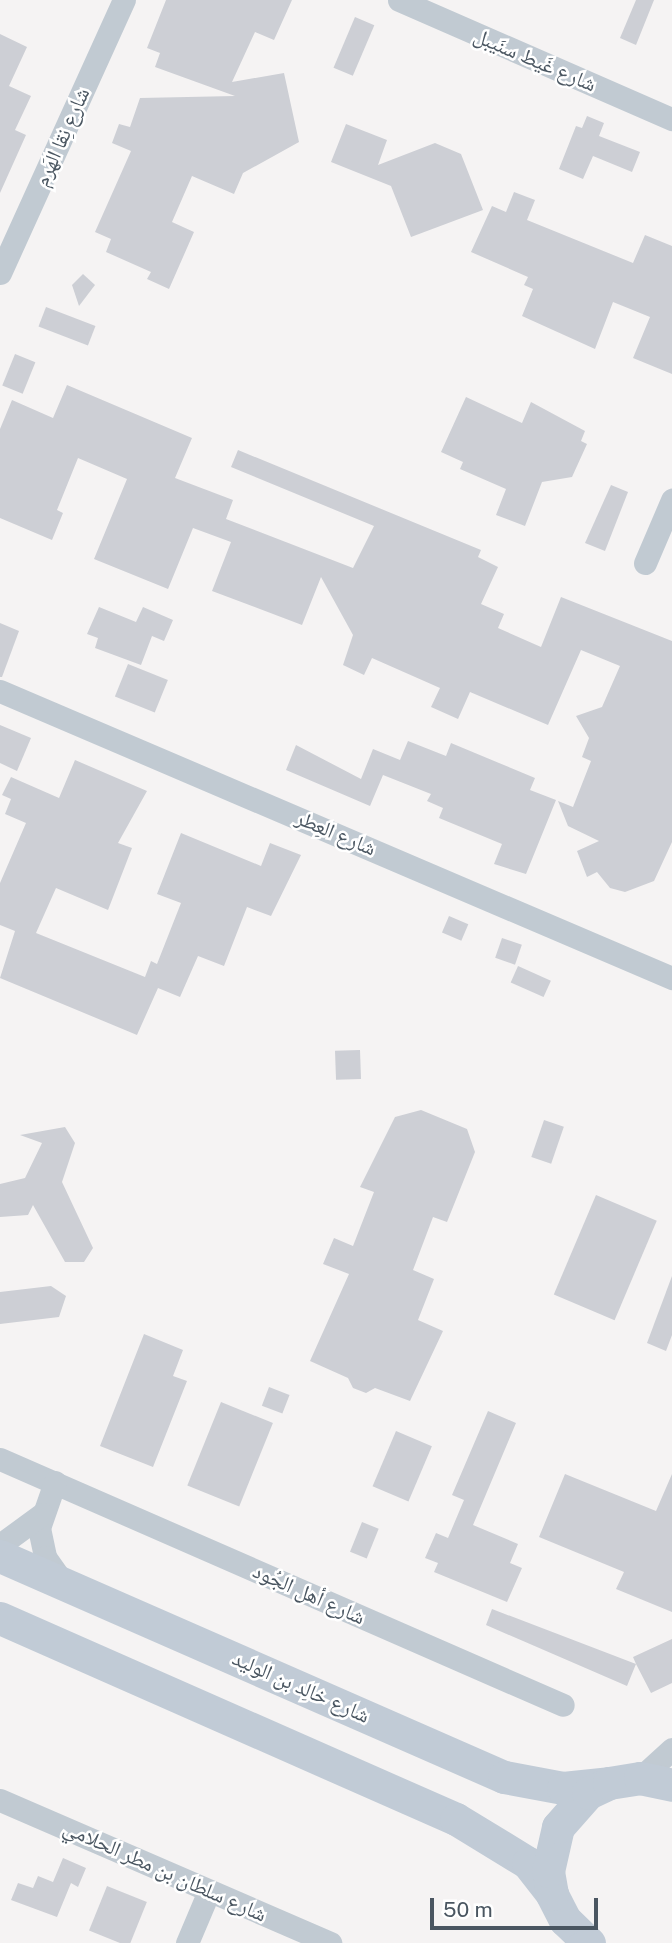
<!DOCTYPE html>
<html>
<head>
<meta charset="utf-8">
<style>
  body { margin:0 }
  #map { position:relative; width:672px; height:1943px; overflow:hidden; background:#f5f3f3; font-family:"Public Sans","Noto Naskh Arabic",sans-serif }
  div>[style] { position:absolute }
  .building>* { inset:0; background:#cdcfd5; transform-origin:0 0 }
  .street>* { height:23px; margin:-11.5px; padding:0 11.5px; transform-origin:11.5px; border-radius:11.5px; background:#c1cad2 }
  .secondary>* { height:33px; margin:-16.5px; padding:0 16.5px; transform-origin:16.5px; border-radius:16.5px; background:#c1cbd6 }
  span { translate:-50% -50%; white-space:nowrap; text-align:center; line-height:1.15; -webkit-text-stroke:5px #fff; paint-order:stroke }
  .street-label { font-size:21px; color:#4a5661 }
  .scale { position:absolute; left:430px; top:1898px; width:168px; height:32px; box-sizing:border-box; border:4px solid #4a5661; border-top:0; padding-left:9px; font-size:21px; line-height:24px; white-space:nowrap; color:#4a5661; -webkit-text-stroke:5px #fff; paint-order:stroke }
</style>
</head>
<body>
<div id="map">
  <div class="building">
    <div style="clip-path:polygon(166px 0,292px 0,274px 40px,255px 32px,232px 82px,284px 73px,299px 142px,243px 173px,234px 194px,192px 176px,172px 222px,194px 232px,169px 289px,147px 279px,151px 272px,106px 252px,111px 239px,95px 232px,131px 151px,112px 143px,119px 124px,130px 127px,140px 98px,235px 96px,155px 67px,160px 53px,147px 48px)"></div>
    <div style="clip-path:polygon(636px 0,654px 0,636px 45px,620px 38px)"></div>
    <div style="left:355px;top:17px;width:21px;height:55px;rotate:23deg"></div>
    <div style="clip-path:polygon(0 34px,27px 47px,9px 86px,31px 96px,15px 130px,26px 135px,0 193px)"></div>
    <div style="clip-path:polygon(587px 116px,604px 123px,599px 136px,640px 152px,632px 172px,593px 156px,583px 179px,559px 169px,576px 126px,582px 128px)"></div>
    <div style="clip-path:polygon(346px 124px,387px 140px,378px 165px,435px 143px,461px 154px,483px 210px,411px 237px,391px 186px,331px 162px)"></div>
    <div style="clip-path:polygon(514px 192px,535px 200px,527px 220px,633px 263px,645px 235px,672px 246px,672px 374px,633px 358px,650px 317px,613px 302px,595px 349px,522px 316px,533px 289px,524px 285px,528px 277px,471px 252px,492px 206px,506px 212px)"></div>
    <div style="clip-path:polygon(83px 274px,95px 285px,79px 306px,72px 285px)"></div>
    <div style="left:46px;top:307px;width:53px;height:21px;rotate:21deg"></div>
    <div style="left:15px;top:354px;width:22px;height:34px;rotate:22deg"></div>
    <div style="clip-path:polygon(67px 385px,192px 438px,175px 478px,233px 500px,226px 519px,353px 568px,374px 526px,231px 467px,238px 450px,481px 550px,478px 557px,498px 567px,481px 604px,504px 614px,498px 628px,541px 647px,561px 597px,672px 641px,672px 842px,654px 881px,625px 892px,610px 888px,597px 872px,587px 877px,577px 851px,599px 841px,568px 826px,558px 801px,573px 807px,591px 761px,582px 757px,589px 738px,576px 716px,602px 707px,620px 666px,581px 650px,548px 725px,470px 692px,458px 719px,431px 707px,440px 688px,372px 658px,364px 675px,343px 665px,353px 635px,321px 577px,302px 625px,212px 591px,231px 542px,193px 528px,168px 589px,94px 559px,127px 479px,78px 458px,57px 510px,63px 513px,52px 540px,0 518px,0 429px,12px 400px,53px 418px)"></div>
    <div style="clip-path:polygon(466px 397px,522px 423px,531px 402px,585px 431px,581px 441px,587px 444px,572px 477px,542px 482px,525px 526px,496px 515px,506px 489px,460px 469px,463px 462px,441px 452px)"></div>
    <div style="clip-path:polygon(611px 485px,628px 492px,605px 551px,585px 543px)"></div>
    <div style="clip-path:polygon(99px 607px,136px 622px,143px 607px,173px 620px,164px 641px,152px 636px,141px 665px,95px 648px,98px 638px,87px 634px)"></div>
    <div style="clip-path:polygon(0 623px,19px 631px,2px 677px,0 677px)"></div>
    <div style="left:128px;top:664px;width:43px;height:35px;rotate:22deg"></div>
    <div style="clip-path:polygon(0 725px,31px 738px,17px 771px,0 763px)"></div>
    <div style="clip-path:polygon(408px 741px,446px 756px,451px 743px,535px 778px,530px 790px,556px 800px,526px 874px,494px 864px,502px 844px,439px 818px,443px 808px,427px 801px,431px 794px,383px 775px,370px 806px,286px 770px,296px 745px,361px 779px,373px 749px,400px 760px)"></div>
    <div style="clip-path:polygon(75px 760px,147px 791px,118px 843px,132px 848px,108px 910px,56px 888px,36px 933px,145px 977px,151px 961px,157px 964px,181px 903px,157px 894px,181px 833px,261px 866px,270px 843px,301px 855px,271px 916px,247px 907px,224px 966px,198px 956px,180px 997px,158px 988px,137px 1035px,0 978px,15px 931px,0 925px,0 883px,26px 823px,5px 814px,11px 799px,2px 795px,11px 777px,59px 798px)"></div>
    <div style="left:449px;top:916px;width:21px;height:18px;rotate:23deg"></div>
    <div style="left:502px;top:938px;width:21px;height:21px;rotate:19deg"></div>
    <div style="left:518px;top:966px;width:36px;height:18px;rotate:24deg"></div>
    <div style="left:360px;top:1050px;width:29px;height:25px;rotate:88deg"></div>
    <div style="clip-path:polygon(421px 1110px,467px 1129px,475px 1152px,447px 1222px,433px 1217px,413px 1270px,434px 1279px,418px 1320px,443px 1331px,410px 1401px,375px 1388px,366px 1393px,353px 1388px,348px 1378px,310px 1361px,349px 1274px,323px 1264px,334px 1238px,353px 1246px,374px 1192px,360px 1187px,395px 1117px)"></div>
    <div style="left:544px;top:1120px;width:21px;height:39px;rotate:19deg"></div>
    <div style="clip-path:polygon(65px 1127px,75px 1143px,62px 1182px,93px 1248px,84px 1262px,65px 1262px,33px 1205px,28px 1215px,0 1217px,0 1184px,25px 1178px,42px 1143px,20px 1135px)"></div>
    <div style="left:596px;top:1195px;width:66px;height:108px;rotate:23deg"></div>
    <div style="clip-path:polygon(672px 1276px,672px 1335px,666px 1351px,647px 1343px)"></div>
    <div style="clip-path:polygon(51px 1286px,66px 1296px,59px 1317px,0 1324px,0 1292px)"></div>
    <div style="clip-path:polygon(144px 1334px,183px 1350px,173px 1376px,187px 1381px,153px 1467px,100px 1446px)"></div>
    <div style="left:269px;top:1387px;width:22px;height:20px;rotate:21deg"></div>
    <div style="left:221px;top:1402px;width:56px;height:90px;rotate:22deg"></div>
    <div style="clip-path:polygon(488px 1411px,516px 1423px,473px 1525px,518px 1544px,510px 1563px,522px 1568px,507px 1602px,434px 1572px,438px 1563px,425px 1558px,436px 1533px,448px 1538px,464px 1500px,452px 1495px)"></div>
    <div style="left:396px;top:1431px;width:39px;height:60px;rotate:23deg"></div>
    <div style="clip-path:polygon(565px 1474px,656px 1511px,672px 1474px,672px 1612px,616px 1589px,624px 1572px,539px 1537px)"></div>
    <div style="left:362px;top:1522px;width:18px;height:32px;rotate:22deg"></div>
    <div style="clip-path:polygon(492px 1609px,636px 1664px,633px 1657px,672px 1639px,672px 1683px,651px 1693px,636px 1664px,627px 1686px,486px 1625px)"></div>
    <div style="clip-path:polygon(63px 1858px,86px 1868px,78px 1887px,71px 1883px,57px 1917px,11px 1900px,18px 1883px,33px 1888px,38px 1876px,53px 1882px)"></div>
    <div style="left:107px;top:1886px;width:43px;height:48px;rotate:22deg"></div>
  </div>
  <div class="street">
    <div style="left:399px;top:0;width:298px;rotate:23.6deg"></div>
    <div style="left:0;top:273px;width:300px;rotate:-65.6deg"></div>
    <div style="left:645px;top:563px;width:69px;rotate:-66.8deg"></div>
    <div style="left:0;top:691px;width:731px;rotate:23.13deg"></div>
    <div style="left:0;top:1459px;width:614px;rotate:23.6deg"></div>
    <div style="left:55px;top:1482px;width:49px;rotate:109.2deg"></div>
    <div style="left:39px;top:1528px;width:30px;rotate:78deg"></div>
    <div style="left:45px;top:1557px;width:28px;rotate:55deg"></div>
    <div style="left:0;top:1545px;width:52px;rotate:-36.4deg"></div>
    <div style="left:640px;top:1778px;width:43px;rotate:-42.2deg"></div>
    <div style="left:0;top:1800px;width:360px;rotate:23.4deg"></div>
    <div style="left:187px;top:1943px;width:56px;rotate:-67.1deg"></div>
  </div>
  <div class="secondary">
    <div style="left:0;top:1556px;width:550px;rotate:23.68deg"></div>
    <div style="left:504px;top:1777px;width:60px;rotate:10.6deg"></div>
    <div style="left:563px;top:1788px;width:46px;rotate:-6.2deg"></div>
    <div style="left:0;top:1618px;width:498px;rotate:23.8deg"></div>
    <div style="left:456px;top:1819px;width:84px;rotate:31.4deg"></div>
    <div style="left:528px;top:1863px;width:39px;rotate:52deg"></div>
    <div style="left:589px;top:1943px;width:33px;rotate:-136deg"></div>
    <div style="left:565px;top:1920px;width:29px;rotate:-117deg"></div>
    <div style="left:552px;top:1894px;width:23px;rotate:-100deg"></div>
    <div style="left:548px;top:1871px;width:45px;rotate:-77.2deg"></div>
    <div style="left:558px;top:1827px;width:45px;rotate:-48.6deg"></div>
    <div style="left:588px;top:1793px;width:23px;rotate:-25deg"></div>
    <div style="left:609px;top:1783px;width:31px;rotate:-9deg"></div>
    <div style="left:640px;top:1778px;width:33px;rotate:12deg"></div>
  </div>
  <div class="street-label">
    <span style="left:535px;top:60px;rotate:23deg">شارع غَيط سنَيبل</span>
    <span style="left:62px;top:137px;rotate:-66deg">شارع نِقا الهَرم</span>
    <span style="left:336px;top:833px;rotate:23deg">شارع العِطر</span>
    <span style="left:309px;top:1594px;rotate:24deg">شارع أهل الجُود</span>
    <span style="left:301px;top:1687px;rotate:24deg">شارع خالِد بن الوليد</span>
    <span style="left:165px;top:1871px;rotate:24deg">شارع سلطان بن مطر الحلامي</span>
  </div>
  <div class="scale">50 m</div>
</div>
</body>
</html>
